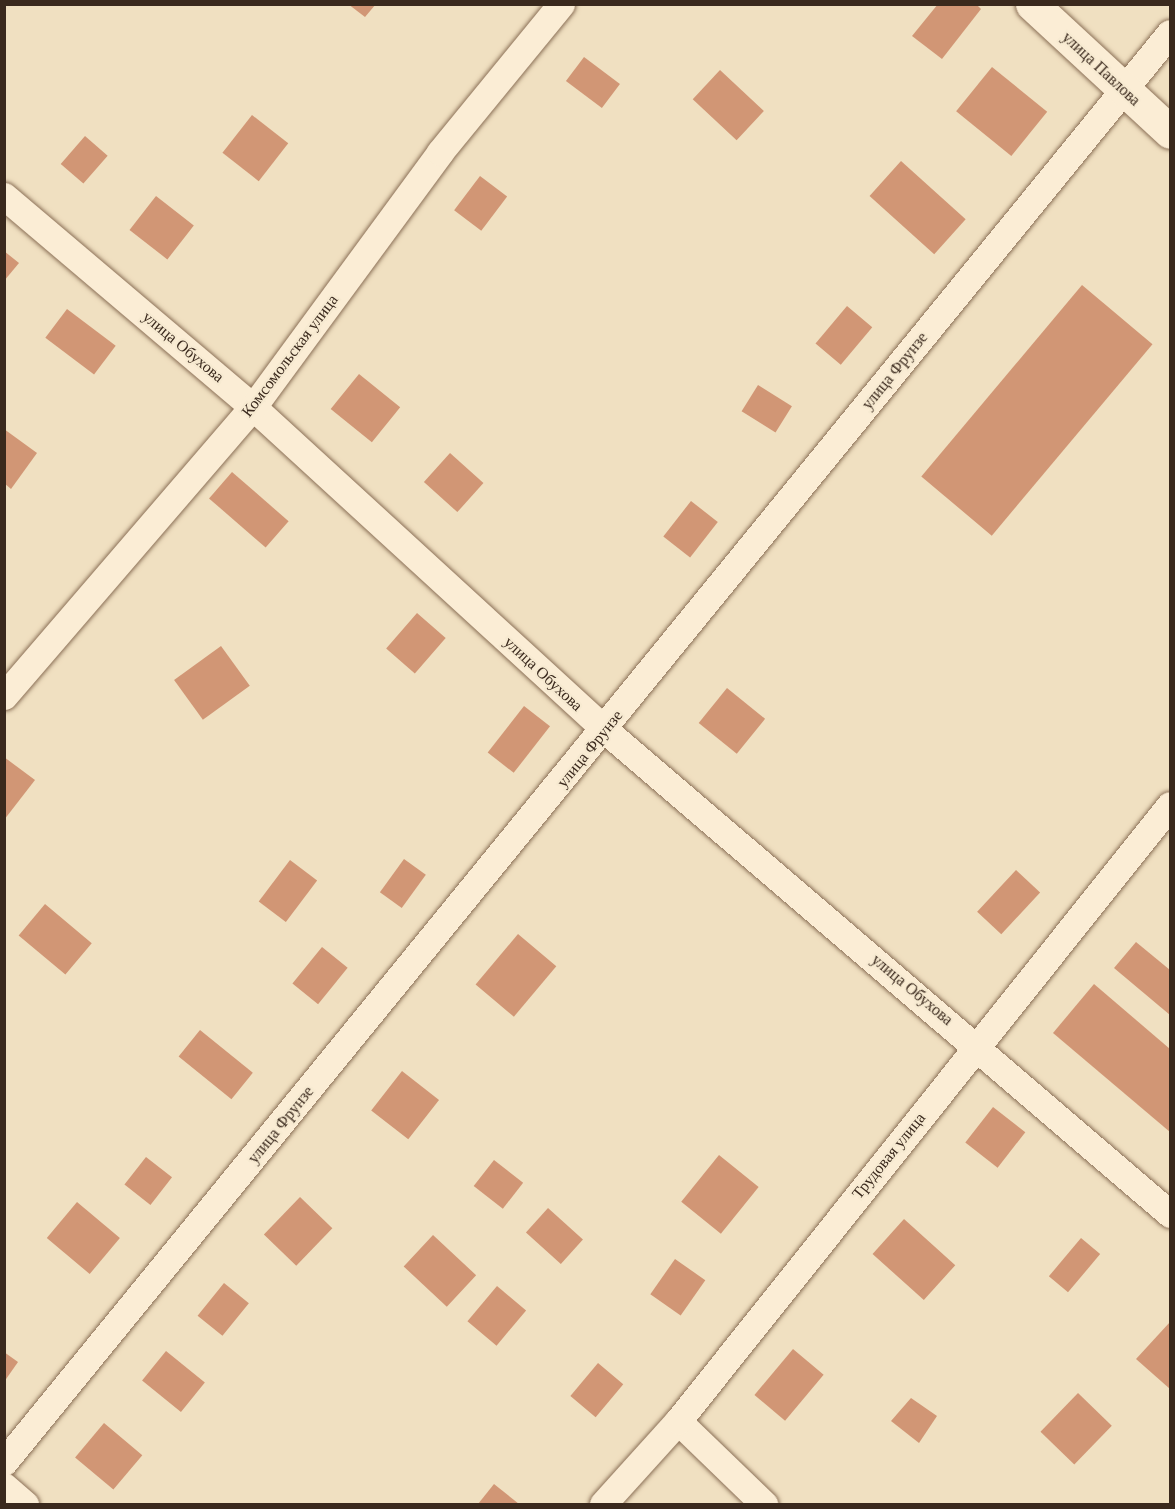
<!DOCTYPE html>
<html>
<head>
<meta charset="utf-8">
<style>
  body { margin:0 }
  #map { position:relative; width:1175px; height:1509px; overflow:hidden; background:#f0e0c1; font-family:"Times New Roman",serif }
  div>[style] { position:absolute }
  .building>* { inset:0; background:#d19675; transform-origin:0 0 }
  .roads { filter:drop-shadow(0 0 2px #8b7057) drop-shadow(0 0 2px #8b7057) }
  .street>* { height:27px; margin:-13.5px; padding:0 13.5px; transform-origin:13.5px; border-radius:13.5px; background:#fbedd5 }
  .secondary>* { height:33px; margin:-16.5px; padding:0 16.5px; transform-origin:16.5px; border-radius:16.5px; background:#fbedd5 }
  span { translate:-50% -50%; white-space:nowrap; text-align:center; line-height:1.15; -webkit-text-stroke:4.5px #f7ead1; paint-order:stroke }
  .street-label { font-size:16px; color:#3a291d }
  .frame { position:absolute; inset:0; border:6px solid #3a291d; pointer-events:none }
</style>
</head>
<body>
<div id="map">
  <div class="building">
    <div style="clip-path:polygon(348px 4px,376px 4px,365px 17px)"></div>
    <div style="clip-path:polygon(938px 4px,976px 4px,981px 9px,942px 59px,912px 36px)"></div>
    <div style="left:584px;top:57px;width:45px;height:30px;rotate:37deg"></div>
    <div style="left:992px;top:67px;width:71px;height:57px;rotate:39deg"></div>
    <div style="left:720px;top:70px;width:60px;height:40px;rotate:43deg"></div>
    <div style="left:252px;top:115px;width:46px;height:48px;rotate:38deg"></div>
    <div style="left:85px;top:136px;width:30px;height:37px;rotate:41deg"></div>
    <div style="left:901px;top:161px;width:87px;height:47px;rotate:42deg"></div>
    <div style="left:480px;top:176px;width:34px;height:43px;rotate:37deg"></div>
    <div style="left:156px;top:196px;width:48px;height:43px;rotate:38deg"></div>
    <div style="clip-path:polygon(4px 251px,19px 263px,4px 281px)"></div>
    <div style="left:1082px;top:285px;width:92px;height:250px;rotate:40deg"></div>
    <div style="left:847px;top:306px;width:33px;height:49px;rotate:40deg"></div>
    <div style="left:67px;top:309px;width:61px;height:36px;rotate:37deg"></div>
    <div style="left:359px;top:374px;width:53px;height:45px;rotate:39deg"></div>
    <div style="left:758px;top:385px;width:40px;height:31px;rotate:32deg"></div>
    <div style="clip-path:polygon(4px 429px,37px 453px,11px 489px,4px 483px)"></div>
    <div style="left:450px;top:453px;width:45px;height:39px;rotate:42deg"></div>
    <div style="left:232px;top:472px;width:75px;height:35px;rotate:41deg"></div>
    <div style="left:691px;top:501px;width:34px;height:45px;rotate:38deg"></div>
    <div style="left:417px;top:613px;width:38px;height:47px;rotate:41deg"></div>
    <div style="left:221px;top:646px;width:49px;height:58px;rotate:54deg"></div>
    <div style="left:727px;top:688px;width:49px;height:45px;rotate:39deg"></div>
    <div style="left:524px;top:706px;width:33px;height:59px;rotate:38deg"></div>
    <div style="clip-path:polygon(4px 757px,35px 780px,4px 820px)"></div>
    <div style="left:404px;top:859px;width:27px;height:41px;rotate:36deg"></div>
    <div style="left:290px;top:860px;width:34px;height:52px;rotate:37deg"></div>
    <div style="left:1016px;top:870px;width:33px;height:57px;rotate:43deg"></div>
    <div style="left:45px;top:904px;width:61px;height:41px;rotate:40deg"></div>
    <div style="left:518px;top:934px;width:50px;height:66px;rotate:40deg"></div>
    <div style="clip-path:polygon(1136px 942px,1170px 970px,1170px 1015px,1114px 968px)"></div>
    <div style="left:322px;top:947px;width:33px;height:47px;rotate:39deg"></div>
    <div style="clip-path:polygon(1094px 984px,1170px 1049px,1170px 1132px,1053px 1033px)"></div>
    <div style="left:200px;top:1030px;width:68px;height:34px;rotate:39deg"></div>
    <div style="left:402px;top:1071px;width:47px;height:50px;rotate:38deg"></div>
    <div style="left:993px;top:1107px;width:41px;height:45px;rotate:38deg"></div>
    <div style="left:719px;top:1155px;width:51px;height:60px;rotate:39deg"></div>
    <div style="left:146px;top:1157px;width:33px;height:35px;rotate:38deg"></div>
    <div style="left:494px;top:1160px;width:37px;height:33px;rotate:38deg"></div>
    <div style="left:300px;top:1197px;width:45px;height:52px;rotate:44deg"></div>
    <div style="left:77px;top:1202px;width:56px;height:47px;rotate:40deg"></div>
    <div style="left:548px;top:1208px;width:47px;height:33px;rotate:42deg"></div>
    <div style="left:904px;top:1219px;width:69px;height:47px;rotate:42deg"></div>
    <div style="left:433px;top:1235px;width:59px;height:43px;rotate:43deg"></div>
    <div style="left:1081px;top:1238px;width:25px;height:50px;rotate:40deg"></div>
    <div style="left:675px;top:1259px;width:37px;height:43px;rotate:35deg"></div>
    <div style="left:224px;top:1283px;width:32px;height:42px;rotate:39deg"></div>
    <div style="left:497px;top:1286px;width:38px;height:46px;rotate:40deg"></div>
    <div style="clip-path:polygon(1170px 1322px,1170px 1389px,1136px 1359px)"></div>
    <div style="left:793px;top:1349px;width:40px;height:60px;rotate:40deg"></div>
    <div style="left:166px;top:1351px;width:50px;height:38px;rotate:39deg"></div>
    <div style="clip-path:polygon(4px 1352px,18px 1362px,4px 1382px)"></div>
    <div style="left:598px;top:1363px;width:33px;height:43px;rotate:40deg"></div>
    <div style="left:1078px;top:1393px;width:47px;height:54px;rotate:44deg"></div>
    <div style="clip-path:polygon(911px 1398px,937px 1416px,919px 1443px,891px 1421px)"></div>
    <div style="left:104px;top:1423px;width:50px;height:45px;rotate:40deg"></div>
    <div style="clip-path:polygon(494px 1484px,519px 1504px,478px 1504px)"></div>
  </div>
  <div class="roads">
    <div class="street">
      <div style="left:4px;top:196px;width:326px;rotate:40.3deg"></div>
      <div style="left:253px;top:407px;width:478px;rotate:42.5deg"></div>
      <div style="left:605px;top:730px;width:744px;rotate:40.58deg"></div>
      <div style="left:4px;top:696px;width:381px;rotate:-49.3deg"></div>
      <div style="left:253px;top:407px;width:316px;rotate:-53.7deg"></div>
      <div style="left:440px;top:152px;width:191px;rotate:-50.7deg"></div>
      <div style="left:678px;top:1421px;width:120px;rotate:44deg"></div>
      <div style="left:4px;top:1462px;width:1844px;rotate:-50.79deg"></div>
      <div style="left:4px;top:1486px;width:28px;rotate:41deg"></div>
      <div style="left:603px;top:1504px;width:112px;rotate:-47.9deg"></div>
      <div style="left:678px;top:1421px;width:788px;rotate:-51.39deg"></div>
    </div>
    <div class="secondary">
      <div style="left:1032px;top:4px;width:188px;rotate:42.8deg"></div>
    </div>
  </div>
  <div class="street-label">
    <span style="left:1101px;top:69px;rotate:43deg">улица Павлова</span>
    <span style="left:183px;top:347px;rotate:40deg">улица Обухова</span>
    <span style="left:290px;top:356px;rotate:-53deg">Комсомольская улица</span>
    <span style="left:895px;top:371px;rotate:-51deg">улица Фрунзе</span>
    <span style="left:543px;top:674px;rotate:43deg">улица Обухова</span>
    <span style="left:590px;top:749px;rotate:-51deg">улица Фрунзе</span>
    <span style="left:912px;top:990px;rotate:40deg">улица Обухова</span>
    <span style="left:281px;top:1125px;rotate:-51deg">улица Фрунзе</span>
    <span style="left:889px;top:1156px;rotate:-51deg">Трудовая улица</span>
  </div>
  <div class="frame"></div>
</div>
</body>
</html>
